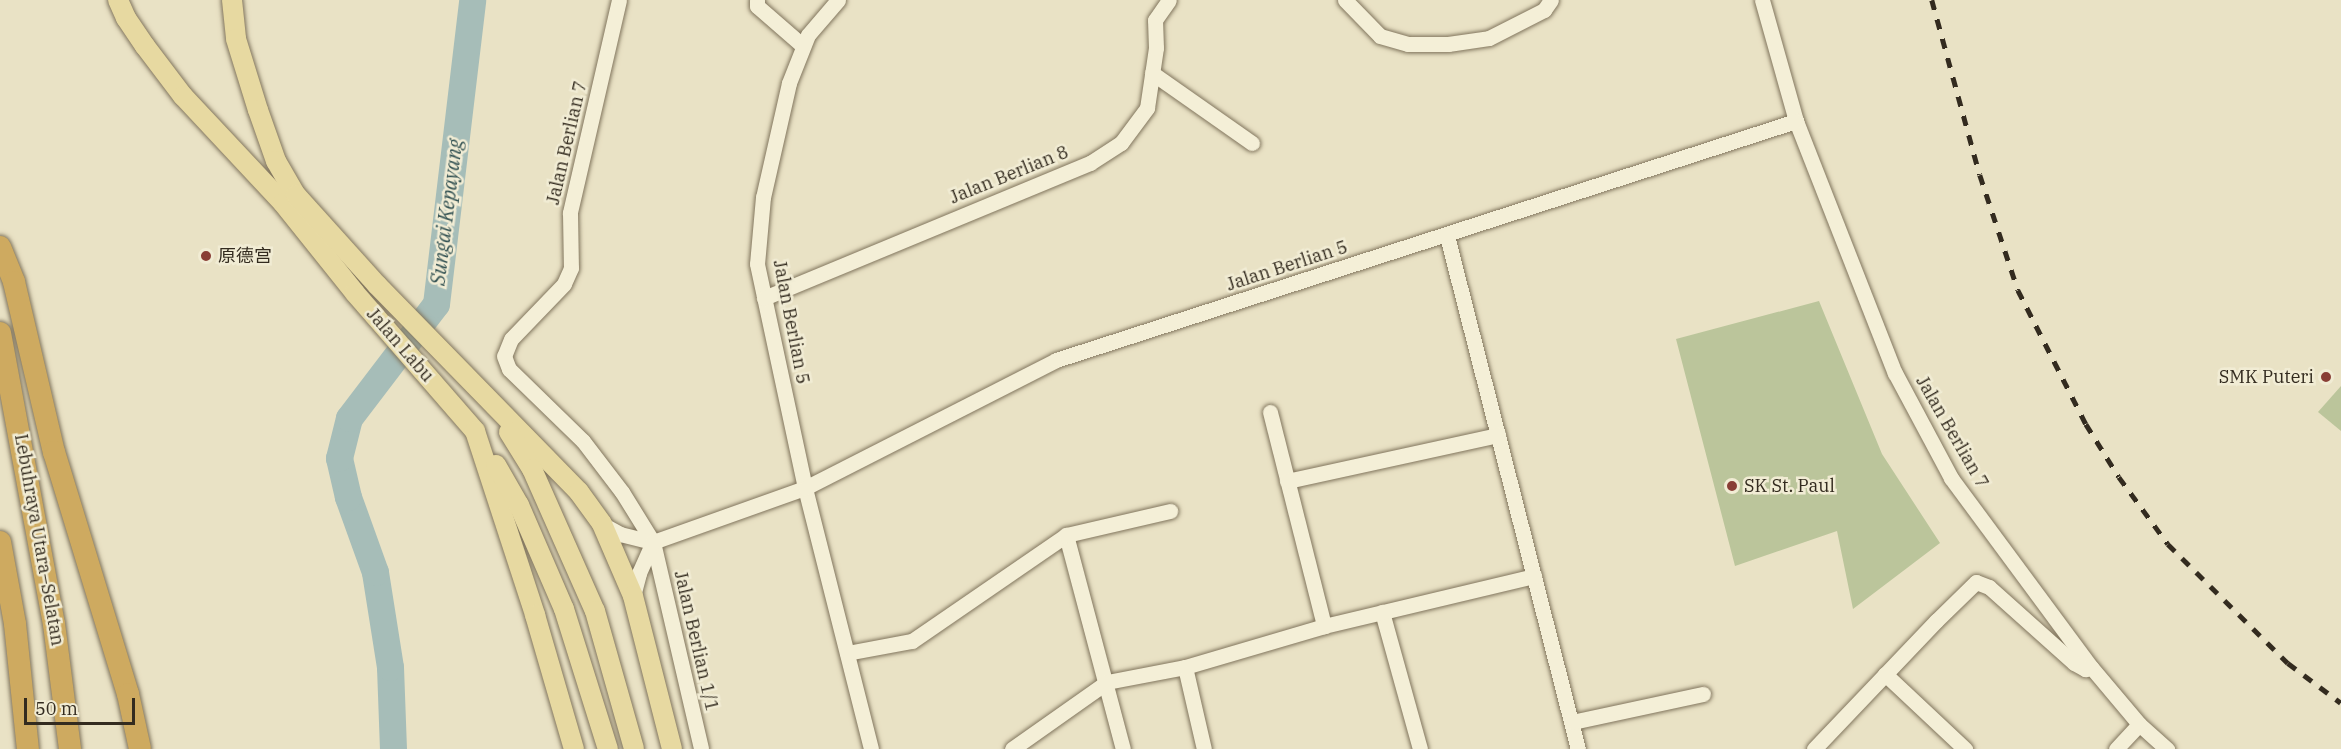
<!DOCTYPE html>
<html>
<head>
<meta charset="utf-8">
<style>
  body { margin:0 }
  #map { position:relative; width:2341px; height:749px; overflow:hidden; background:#e9e2c5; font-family:"IBM Plex Serif","Noto Sans SC",serif }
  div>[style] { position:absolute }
  .green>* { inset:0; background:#bbc59b }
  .river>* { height:27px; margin:-13.5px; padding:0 13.5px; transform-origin:13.5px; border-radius:13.5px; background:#a6bdb8 }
  .roads { filter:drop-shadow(0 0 2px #81755d) drop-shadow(0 0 2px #81755d) }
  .minor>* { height:15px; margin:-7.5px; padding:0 7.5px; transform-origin:7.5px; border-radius:7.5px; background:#f4efd7 }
  .major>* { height:20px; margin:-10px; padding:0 10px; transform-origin:10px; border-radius:10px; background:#e7d9a1 }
  .highway>* { height:22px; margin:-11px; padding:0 11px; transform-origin:11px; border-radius:11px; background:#ceaa60 }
  .rail>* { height:4.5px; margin-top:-2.25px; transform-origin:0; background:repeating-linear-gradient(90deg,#332b1f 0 10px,transparent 0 20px) }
  .dots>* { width:16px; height:16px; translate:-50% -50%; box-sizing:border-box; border:3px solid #f1ecd4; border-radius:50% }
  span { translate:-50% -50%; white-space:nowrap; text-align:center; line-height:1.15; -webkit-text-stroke:5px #f1ecd4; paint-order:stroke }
  .street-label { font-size:18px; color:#332b1f }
  .poi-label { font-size:18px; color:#332b1f }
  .left { translate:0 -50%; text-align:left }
  .right { translate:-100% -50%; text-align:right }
  .water-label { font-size:20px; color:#315051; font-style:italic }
  .scale { position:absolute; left:24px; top:698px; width:111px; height:27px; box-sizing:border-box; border:3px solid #332b1f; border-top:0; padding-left:8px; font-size:18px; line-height:21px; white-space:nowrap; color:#332b1f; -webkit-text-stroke:4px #f1ecd4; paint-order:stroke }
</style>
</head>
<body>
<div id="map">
  <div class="green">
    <div style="clip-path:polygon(1819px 301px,1882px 454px,1940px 543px,1853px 609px,1837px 531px,1735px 566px,1676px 339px)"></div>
    <div style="clip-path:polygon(2341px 386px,2341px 431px,2318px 412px)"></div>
  </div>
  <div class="river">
    <div style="left:393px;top:749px;width:82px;rotate:-92.1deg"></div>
    <div style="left:390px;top:667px;width:96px;rotate:-99deg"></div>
    <div style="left:375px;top:572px;width:80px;rotate:-109.8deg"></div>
    <div style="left:348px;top:497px;width:40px;rotate:-103deg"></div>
    <div style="left:339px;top:458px;width:41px;rotate:-76deg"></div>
    <div style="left:349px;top:418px;width:143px;rotate:-52.7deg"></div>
    <div style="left:436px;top:304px;width:306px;rotate:-83.2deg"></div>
  </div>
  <div class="roads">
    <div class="minor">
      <div style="left:619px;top:0;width:219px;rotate:103deg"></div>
      <div style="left:570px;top:213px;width:55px;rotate:89deg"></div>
      <div style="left:571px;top:268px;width:17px;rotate:114deg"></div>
      <div style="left:564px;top:284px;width:76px;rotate:133.9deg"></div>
      <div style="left:511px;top:339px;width:18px;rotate:112deg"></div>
      <div style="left:504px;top:356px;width:14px;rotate:69deg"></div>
      <div style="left:509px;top:369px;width:103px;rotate:44.2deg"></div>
      <div style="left:583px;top:441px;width:64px;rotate:52.6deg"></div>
      <div style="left:622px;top:492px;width:59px;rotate:58.2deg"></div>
      <div style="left:653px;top:542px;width:212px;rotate:76.9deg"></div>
      <div style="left:757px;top:0;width:6px;rotate:90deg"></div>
      <div style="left:757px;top:6px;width:61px;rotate:41deg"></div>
      <div style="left:838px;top:0;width:46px;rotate:130.6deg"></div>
      <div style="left:808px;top:35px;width:52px;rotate:111.6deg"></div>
      <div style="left:789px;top:83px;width:117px;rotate:102.8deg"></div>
      <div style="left:763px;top:197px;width:67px;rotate:95.1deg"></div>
      <div style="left:757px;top:264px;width:229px;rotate:77.9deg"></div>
      <div style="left:805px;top:488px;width:269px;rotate:75.8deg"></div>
      <div style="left:1345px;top:0;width:50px;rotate:45.8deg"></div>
      <div style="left:1380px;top:36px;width:29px;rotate:16deg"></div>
      <div style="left:1408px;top:44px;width:40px"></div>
      <div style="left:1448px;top:44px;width:41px;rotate:-8.3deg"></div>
      <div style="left:1489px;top:38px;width:62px;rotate:-27deg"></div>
      <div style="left:1544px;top:10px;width:12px;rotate:-55deg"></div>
      <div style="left:1762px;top:0;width:126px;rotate:74.3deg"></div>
      <div style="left:1796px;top:121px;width:271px;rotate:68.6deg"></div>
      <div style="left:1895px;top:373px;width:119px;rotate:61.9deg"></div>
      <div style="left:1951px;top:478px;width:235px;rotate:53.5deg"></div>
      <div style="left:2091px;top:667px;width:75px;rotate:49.9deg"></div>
      <div style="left:2139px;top:724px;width:38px;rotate:42deg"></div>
      <div style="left:1152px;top:73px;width:122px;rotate:35deg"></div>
      <div style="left:1447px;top:236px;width:529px;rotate:75.68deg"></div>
      <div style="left:764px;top:298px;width:353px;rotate:-22.5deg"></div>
      <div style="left:1090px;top:163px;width:37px;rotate:-33deg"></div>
      <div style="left:1121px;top:143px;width:44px;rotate:-53.4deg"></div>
      <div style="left:1147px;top:108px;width:61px;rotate:-81.5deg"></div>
      <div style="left:1156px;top:48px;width:28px;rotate:-92deg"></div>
      <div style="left:1155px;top:20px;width:24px;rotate:-55deg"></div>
      <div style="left:1270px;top:412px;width:221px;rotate:75.8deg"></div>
      <div style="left:1287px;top:481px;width:216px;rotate:-12.3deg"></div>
      <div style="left:602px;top:524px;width:21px;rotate:29deg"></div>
      <div style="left:620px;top:534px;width:34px;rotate:14deg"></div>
      <div style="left:653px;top:542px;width:161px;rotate:-19.6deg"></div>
      <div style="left:805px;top:488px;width:282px;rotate:-27deg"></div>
      <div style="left:1056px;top:360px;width:778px;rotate:-17.9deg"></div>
      <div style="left:1066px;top:535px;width:221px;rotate:75.1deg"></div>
      <div style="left:633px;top:596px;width:24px;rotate:-75deg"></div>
      <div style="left:639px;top:573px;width:34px;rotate:-66deg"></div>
      <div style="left:1382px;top:612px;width:142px;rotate:74.5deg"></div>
      <div style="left:847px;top:653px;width:66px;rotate:-10.5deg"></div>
      <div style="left:912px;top:641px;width:187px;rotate:-34.5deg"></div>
      <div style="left:1066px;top:535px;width:107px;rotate:-13deg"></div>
      <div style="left:1185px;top:667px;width:84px;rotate:77deg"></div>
      <div style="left:1885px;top:674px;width:110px;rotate:43.2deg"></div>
      <div style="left:1572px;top:722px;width:134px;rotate:-12.1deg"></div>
      <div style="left:1012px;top:749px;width:116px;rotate:-35.2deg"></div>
      <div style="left:1107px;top:682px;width:79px;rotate:-10.9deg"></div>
      <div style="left:1185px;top:667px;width:145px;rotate:-16.4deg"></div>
      <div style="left:1324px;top:626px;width:216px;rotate:-13.4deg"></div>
      <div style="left:1814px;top:749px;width:177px;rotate:-46.4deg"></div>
      <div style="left:1936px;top:621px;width:56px;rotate:-44.3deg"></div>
      <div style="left:1976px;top:582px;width:14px;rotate:21deg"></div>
      <div style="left:1989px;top:587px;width:114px;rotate:41.8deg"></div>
      <div style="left:2074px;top:663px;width:13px;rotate:29deg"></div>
      <div style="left:2085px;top:669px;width:6px;rotate:-18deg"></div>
      <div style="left:2116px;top:749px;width:34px;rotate:-47deg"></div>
    </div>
    <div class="major">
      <div style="left:118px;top:0;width:20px;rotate:66deg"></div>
      <div style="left:126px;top:18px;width:34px;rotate:56deg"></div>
      <div style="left:145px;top:46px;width:63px;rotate:52.8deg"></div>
      <div style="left:183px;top:96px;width:146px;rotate:46.9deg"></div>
      <div style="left:283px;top:203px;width:115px;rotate:51.3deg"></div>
      <div style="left:355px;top:293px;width:183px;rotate:49deg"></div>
      <div style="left:475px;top:431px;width:194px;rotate:71.9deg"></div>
      <div style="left:535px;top:615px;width:140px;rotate:73.8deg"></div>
      <div style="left:232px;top:0;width:39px;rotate:84deg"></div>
      <div style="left:236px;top:39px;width:74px;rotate:72.8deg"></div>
      <div style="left:258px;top:110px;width:54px;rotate:70.6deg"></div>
      <div style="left:276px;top:161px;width:39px;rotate:60deg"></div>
      <div style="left:296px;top:195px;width:121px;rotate:48deg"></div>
      <div style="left:377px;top:285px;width:289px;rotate:45.7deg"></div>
      <div style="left:579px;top:492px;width:39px;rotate:54deg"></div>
      <div style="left:602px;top:524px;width:78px;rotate:66.7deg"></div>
      <div style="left:633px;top:596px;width:158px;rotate:75.7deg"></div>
      <div style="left:509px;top:432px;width:44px;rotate:58.1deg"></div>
      <div style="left:532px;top:469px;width:155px;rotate:66.1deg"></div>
      <div style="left:595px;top:611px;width:143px;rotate:74.2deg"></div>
      <div style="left:496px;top:465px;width:46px;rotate:60.1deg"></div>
      <div style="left:519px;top:505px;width:113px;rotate:66.6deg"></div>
      <div style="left:564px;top:609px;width:147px;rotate:72.6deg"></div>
    </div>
    <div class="highway">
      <div style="left:0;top:247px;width:38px;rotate:68deg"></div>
      <div style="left:14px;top:282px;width:175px;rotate:76.8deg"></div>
      <div style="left:54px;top:452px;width:253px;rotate:73deg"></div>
      <div style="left:128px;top:694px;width:56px;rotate:77.7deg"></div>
      <div style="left:0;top:333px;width:296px;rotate:79.5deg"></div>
      <div style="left:54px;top:624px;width:126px;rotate:82.7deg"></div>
      <div style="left:0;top:542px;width:83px;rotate:79.6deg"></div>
      <div style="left:15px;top:624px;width:126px;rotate:84.1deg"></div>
    </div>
  </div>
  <div class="rail">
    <div style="left:1932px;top:0;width:181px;rotate:74.7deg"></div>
    <div style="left:1980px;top:175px;width:121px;rotate:71.7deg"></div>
    <div style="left:2018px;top:290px;width:150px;rotate:63.1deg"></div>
    <div style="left:2086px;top:424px;width:62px;rotate:58.1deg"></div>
    <div style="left:2119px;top:477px;width:83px;rotate:53.8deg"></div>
    <div style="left:2168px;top:544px;width:169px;rotate:44.8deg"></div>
    <div style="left:2288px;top:663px;width:66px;rotate:37deg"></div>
  </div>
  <div class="dots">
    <div style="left:206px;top:256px;background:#893e35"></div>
    <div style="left:2326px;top:377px;background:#893e35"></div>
    <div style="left:1732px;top:486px;background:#893e35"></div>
  </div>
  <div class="street-label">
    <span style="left:567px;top:143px;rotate:-77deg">Jalan Berlian 7</span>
    <span style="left:1009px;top:175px;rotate:-22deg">Jalan Berlian 8</span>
    <span style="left:1287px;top:266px;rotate:-18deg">Jalan Berlian 5</span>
    <span style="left:791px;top:322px;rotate:79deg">Jalan Berlian 5</span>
    <span style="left:400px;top:345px;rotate:49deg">Jalan Labu</span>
    <span style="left:1952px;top:432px;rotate:60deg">Jalan Berlian 7</span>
    <span style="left:39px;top:540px;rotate:80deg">Lebuhraya Utara–Selatan</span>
    <span style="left:696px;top:641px;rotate:77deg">Jalan Berlian 1/1</span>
  </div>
  <div class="poi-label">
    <span class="left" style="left:218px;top:256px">原德宫</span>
    <span class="right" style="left:2314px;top:377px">SMK Puteri</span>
    <span class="left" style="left:1744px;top:486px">SK St. Paul</span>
  </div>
  <div class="water-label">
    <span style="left:446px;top:212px;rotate:-83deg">Sungai Kepayang</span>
  </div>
  <div class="scale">50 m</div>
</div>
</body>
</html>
